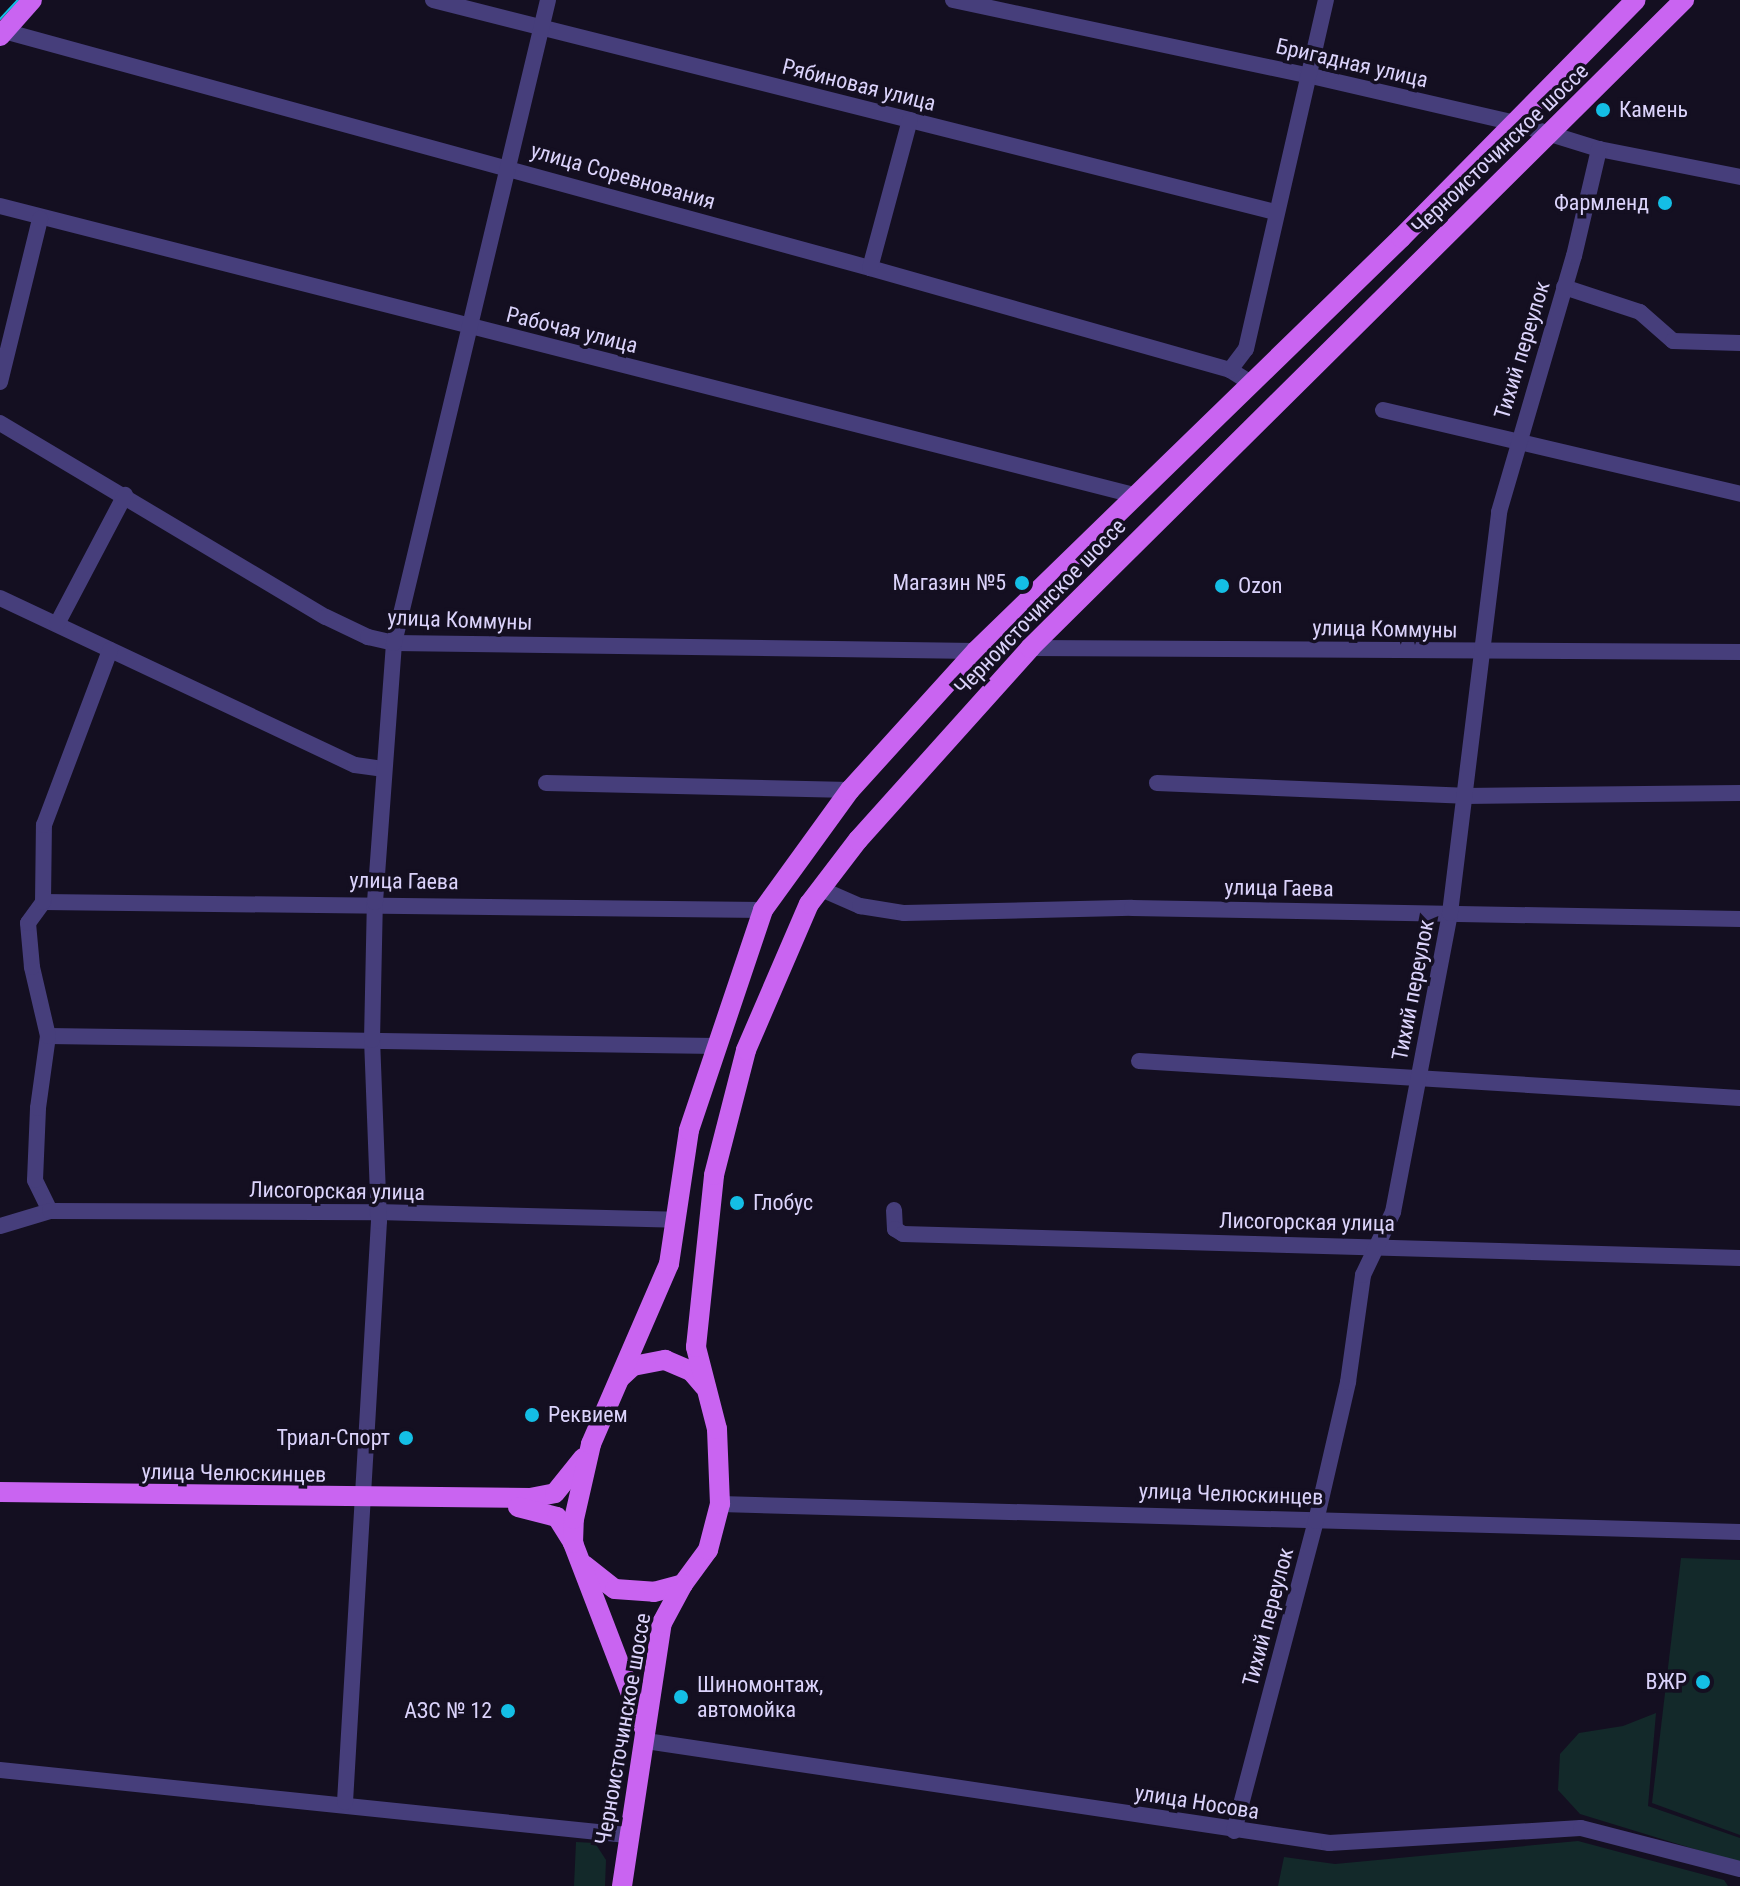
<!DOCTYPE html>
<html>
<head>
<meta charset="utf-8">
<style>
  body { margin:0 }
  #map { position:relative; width:1740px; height:1886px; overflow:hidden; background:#140f21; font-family:"Roboto Condensed",sans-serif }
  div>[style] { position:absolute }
  .green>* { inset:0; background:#13292a }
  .minor>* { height:16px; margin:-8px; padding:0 8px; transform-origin:8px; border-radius:8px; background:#463e7b }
  .major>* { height:20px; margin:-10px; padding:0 10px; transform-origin:10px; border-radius:10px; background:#c964f1 }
  .tram>* { height:2px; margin:-1px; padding:0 1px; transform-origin:1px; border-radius:1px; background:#14bee5 }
  .dots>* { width:22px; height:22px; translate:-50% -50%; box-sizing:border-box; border:4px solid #140f21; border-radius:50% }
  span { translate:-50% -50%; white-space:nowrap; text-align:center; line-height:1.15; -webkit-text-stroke:7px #140f21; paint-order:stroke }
  .street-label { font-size:22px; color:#dbd3fb }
  .poi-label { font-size:22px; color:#dbd3fb }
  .left { translate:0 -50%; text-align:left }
  .right { translate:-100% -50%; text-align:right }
</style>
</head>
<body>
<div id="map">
  <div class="green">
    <div style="clip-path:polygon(1681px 1558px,1740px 1560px,1740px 1835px,1652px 1803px)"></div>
    <div style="clip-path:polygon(1656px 1713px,1648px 1806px,1740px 1838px,1740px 1863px,1580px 1814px,1558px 1790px,1560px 1754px,1579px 1733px,1623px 1726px)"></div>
    <div style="clip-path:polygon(1578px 1841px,1724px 1880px,1728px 1886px,1278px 1886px,1284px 1857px,1335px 1864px)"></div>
    <div style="clip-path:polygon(576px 1842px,595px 1843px,606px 1860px,605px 1886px,574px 1886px)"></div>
  </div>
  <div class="minor">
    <div style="left:433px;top:0;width:868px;rotate:14.13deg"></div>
    <div style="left:953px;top:0;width:362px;rotate:12deg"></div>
    <div style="left:1307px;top:75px;width:213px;rotate:13deg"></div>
    <div style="left:1515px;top:123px;width:88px;rotate:17.2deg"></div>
    <div style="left:1599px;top:149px;width:144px;rotate:11.2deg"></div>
    <div style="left:4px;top:31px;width:898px;rotate:15.31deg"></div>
    <div style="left:870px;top:268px;width:374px;rotate:15.8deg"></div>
    <div style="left:1230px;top:370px;width:22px;rotate:32deg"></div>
    <div style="left:0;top:206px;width:1170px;rotate:14.3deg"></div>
    <div style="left:870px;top:268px;width:153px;rotate:-74.9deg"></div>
    <div style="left:1564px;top:287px;width:80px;rotate:18.2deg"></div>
    <div style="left:1640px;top:312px;width:44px;rotate:41.3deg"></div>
    <div style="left:1673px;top:341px;width:67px;rotate:1.7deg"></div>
    <div style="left:1230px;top:370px;width:26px;rotate:-53deg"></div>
    <div style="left:1246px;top:349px;width:358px;rotate:-77.1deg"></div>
    <div style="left:0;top:382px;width:168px;rotate:-76.2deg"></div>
    <div style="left:1383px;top:410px;width:367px;rotate:13.2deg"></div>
    <div style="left:0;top:423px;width:379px;rotate:30.8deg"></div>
    <div style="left:326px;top:617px;width:47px;rotate:25.5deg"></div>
    <div style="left:368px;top:637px;width:27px;rotate:13deg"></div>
    <div style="left:394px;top:643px;width:582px;rotate:0.79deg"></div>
    <div style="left:0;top:598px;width:392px;rotate:25.2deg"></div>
    <div style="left:355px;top:765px;width:28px;rotate:8deg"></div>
    <div style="left:57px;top:624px;width:146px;rotate:-62.2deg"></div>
    <div style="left:1030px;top:648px;width:710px;rotate:0.32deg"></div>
    <div style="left:546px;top:783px;width:304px;rotate:1.3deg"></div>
    <div style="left:1157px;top:783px;width:307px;rotate:2.4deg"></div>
    <div style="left:1464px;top:796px;width:276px;rotate:-0.6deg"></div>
    <div style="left:821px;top:889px;width:43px;rotate:23.6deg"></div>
    <div style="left:860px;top:906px;width:45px;rotate:9deg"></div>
    <div style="left:904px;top:913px;width:228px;rotate:-1.3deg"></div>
    <div style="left:1132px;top:908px;width:608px;rotate:1.04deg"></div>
    <div style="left:43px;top:902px;width:720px;rotate:0.64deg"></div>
    <div style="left:48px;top:1036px;width:668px;rotate:0.86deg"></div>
    <div style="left:1139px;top:1061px;width:602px;rotate:3.52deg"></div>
    <div style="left:894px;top:1210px;width:19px;rotate:87deg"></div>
    <div style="left:895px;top:1229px;width:9px;rotate:32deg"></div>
    <div style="left:903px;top:1234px;width:837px;rotate:1.64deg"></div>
    <div style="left:50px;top:1211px;width:34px;rotate:-116deg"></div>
    <div style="left:35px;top:1180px;width:72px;rotate:-87.6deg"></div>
    <div style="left:38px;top:1108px;width:73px;rotate:-82.1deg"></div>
    <div style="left:48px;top:1036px;width:71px;rotate:-103.1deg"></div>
    <div style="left:32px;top:967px;width:44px;rotate:-95.2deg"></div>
    <div style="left:28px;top:923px;width:26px;rotate:-54deg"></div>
    <div style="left:43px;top:902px;width:77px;rotate:-89.3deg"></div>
    <div style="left:44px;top:825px;width:187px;rotate:-69.3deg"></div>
    <div style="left:0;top:1226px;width:52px;rotate:-16.7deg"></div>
    <div style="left:50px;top:1211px;width:327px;rotate:0.2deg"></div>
    <div style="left:377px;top:1212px;width:299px;rotate:1.5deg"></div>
    <div style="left:720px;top:1504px;width:1020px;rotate:1.57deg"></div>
    <div style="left:646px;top:1741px;width:691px;rotate:8.49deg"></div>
    <div style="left:1329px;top:1843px;width:252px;rotate:-3.4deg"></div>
    <div style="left:1581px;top:1828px;width:164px;rotate:14.5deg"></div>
    <div style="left:0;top:1770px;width:630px;rotate:5.92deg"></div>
    <div style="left:345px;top:1802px;width:582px;rotate:-86.65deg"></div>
    <div style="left:379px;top:1221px;width:181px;rotate:-92.2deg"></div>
    <div style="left:372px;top:1040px;width:138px;rotate:-88.8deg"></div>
    <div style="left:375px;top:902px;width:260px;rotate:-85.8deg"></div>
    <div style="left:394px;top:643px;width:661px;rotate:-76.53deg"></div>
    <div style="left:1234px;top:1831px;width:321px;rotate:-75.2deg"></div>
    <div style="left:1316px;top:1521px;width:143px;rotate:-77deg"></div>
    <div style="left:1348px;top:1382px;width:108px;rotate:-82deg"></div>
    <div style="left:1363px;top:1275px;width:70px;rotate:-64.5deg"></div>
    <div style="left:1393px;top:1212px;width:304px;rotate:-79.2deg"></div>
    <div style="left:1450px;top:913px;width:404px;rotate:-83deg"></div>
    <div style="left:1499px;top:512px;width:267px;rotate:-73.7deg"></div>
    <div style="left:1574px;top:256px;width:110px;rotate:-76.8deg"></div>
  </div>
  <div class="major">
    <div style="left:0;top:36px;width:48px;rotate:-48.4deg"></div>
    <div style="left:620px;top:1378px;width:18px;rotate:-43deg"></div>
    <div style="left:633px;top:1366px;width:33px;rotate:-11deg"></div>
    <div style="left:665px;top:1360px;width:28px;rotate:23deg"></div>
    <div style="left:691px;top:1371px;width:20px;rotate:49deg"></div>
    <div style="left:0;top:1492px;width:530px;rotate:0.65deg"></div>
    <div style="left:530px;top:1498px;width:25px;rotate:-11deg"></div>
    <div style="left:555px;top:1493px;width:45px;rotate:-51.3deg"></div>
    <div style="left:518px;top:1507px;width:40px;rotate:14.4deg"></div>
    <div style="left:557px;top:1517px;width:31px;rotate:58deg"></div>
    <div style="left:584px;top:1565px;width:39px;rotate:38deg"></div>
    <div style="left:615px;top:1589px;width:39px;rotate:4deg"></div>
    <div style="left:654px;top:1592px;width:30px;rotate:-15deg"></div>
    <div style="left:683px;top:1584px;width:42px;rotate:-53.7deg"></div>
    <div style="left:708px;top:1550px;width:48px;rotate:-75.4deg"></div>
    <div style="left:720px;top:1504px;width:75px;rotate:-92.3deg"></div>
    <div style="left:717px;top:1429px;width:85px;rotate:-104.4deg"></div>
    <div style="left:696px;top:1347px;width:173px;rotate:-84deg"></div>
    <div style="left:714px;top:1175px;width:129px;rotate:-75.6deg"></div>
    <div style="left:746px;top:1050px;width:159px;rotate:-66.7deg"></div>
    <div style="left:809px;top:904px;width:81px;rotate:-52.6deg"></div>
    <div style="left:858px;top:840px;width:258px;rotate:-48.1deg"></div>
    <div style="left:1030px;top:648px;width:921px;rotate:-44.74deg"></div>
    <div style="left:644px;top:1728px;width:198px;rotate:-111deg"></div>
    <div style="left:573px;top:1543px;width:24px;rotate:-88deg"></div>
    <div style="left:574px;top:1519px;width:77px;rotate:-77.2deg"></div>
    <div style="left:591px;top:1444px;width:196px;rotate:-66.6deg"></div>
    <div style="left:669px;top:1264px;width:135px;rotate:-81.5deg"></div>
    <div style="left:689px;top:1130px;width:232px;rotate:-71.4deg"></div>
    <div style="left:763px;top:910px;width:148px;rotate:-54.1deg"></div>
    <div style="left:850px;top:790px;width:188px;rotate:-47.8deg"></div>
    <div style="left:976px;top:651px;width:593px;rotate:-44.18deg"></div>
    <div style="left:1401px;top:238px;width:334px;rotate:-45.4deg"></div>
    <div style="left:622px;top:1886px;width:266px;rotate:-81.4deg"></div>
    <div style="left:662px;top:1623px;width:44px;rotate:-61.7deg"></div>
  </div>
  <div class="tram">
    <div style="left:0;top:19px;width:26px;rotate:-47deg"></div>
  </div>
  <div class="dots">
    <div style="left:1603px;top:110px;background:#14bee5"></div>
    <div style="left:1665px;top:203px;background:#14bee5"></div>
    <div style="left:1022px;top:583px;background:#14bee5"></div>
    <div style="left:1222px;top:586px;background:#14bee5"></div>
    <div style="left:737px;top:1203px;background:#14bee5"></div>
    <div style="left:532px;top:1415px;background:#14bee5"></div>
    <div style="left:406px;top:1438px;background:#14bee5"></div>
    <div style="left:1703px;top:1682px;background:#14bee5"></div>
    <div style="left:681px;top:1697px;background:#14bee5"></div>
    <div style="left:508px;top:1711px;background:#14bee5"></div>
  </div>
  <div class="street-label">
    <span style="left:1352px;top:63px;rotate:13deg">Бригадная улица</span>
    <span style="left:859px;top:85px;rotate:14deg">Рябиновая улица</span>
    <span style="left:1500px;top:149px;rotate:-44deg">Черноисточинское шоссе</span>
    <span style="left:623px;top:176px;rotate:16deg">улица Соревнования</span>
    <span style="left:572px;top:330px;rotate:14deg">Рабочая улица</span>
    <span style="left:1522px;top:350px;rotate:-73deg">Тихий переулок</span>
    <span style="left:1040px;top:607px;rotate:-46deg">Черноисточинское шоссе</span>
    <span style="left:460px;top:620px;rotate:2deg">улица Коммуны</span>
    <span style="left:1385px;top:629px;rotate:1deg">улица Коммуны</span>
    <span style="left:404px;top:881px;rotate:1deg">улица Гаева</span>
    <span style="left:1279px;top:888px;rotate:1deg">улица Гаева</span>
    <span style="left:1413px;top:990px;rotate:-79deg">Тихий переулок</span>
    <span style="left:337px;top:1191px;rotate:1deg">Лисогорская улица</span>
    <span style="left:1307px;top:1222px;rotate:1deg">Лисогорская улица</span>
    <span style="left:234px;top:1473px;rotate:1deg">улица Челюскинцев</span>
    <span style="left:1231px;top:1494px;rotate:2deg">улица Челюскинцев</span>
    <span style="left:1268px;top:1617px;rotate:-75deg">Тихий переулок</span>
    <span style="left:623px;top:1729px;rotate:-80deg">Черноисточинское шоссе</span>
    <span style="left:1197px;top:1802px;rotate:9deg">улица Носова</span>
  </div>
  <div class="poi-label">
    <span class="left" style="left:1619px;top:110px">Камень</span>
    <span class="right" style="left:1649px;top:203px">Фармленд</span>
    <span class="right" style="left:1006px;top:583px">Магазин №5</span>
    <span class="left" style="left:1238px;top:586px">Ozon</span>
    <span class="left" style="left:753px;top:1203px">Глобус</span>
    <span class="left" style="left:548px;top:1415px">Реквием</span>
    <span class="right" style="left:390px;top:1438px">Триал-Спорт</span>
    <span class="right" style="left:1687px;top:1682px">ВЖР</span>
    <span class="left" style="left:697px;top:1697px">Шиномонтаж,<br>автомойка</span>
    <span class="right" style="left:492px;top:1711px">АЗС № 12</span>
  </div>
</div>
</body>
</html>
